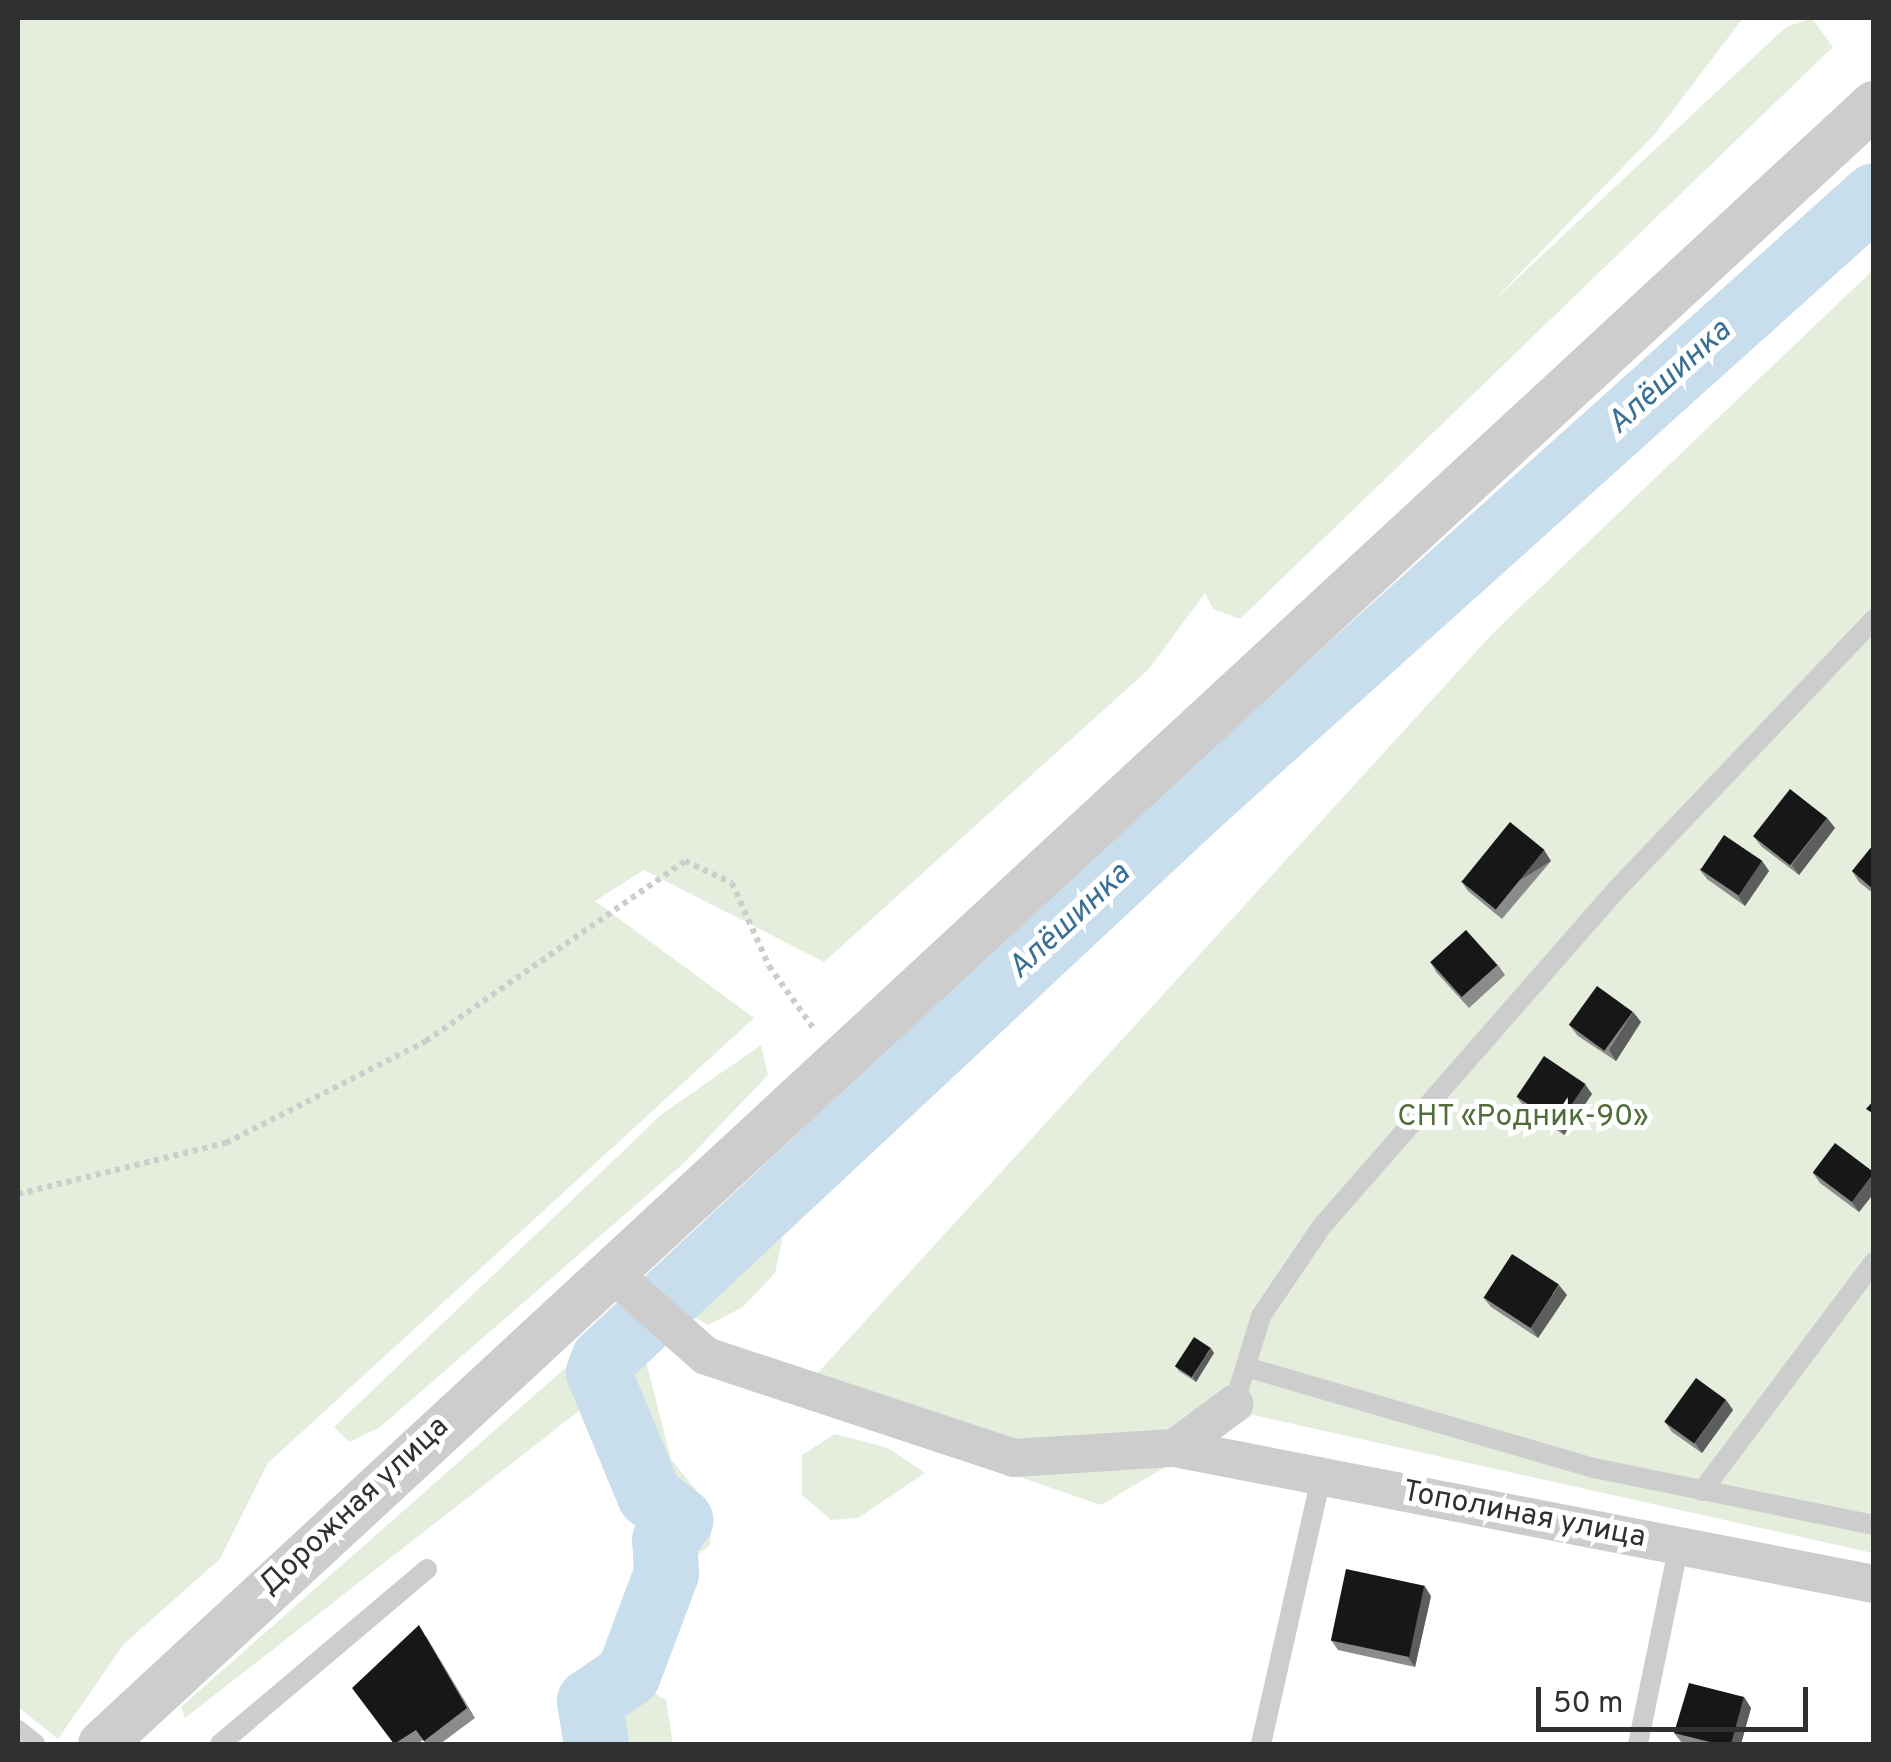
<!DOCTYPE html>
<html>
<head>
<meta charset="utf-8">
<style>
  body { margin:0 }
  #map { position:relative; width:1891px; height:1762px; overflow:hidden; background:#fff; font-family:Overpass,sans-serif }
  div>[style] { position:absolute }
  .green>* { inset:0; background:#e5eddd }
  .river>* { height:65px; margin:-32.5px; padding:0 32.5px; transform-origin:32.5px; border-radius:32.5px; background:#c9deed }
  .path>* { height:6px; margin-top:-3px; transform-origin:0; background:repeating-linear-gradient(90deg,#cdcdcd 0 5px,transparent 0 10px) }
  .service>* { height:20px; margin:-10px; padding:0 10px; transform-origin:10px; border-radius:10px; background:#cdcdcd }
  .minor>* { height:38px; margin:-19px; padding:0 19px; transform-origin:19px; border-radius:19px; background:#cdcdcd }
  .tertiary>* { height:48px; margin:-24px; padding:0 24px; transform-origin:24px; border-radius:24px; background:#cdcdcd }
  .wall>* { inset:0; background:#8b8b8b }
  .shaded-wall>* { inset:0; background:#5d5d5d; transform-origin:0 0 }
  .building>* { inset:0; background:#171717; transform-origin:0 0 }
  span { translate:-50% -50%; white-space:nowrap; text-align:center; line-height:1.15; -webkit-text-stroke:10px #fff; paint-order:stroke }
  .park-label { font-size:30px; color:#516d3b }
  .street-label { font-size:30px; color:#303030 }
  .water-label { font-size:32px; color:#3b7095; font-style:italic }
  .frame { position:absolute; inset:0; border:20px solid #303030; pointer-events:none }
  .scale { position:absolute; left:1536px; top:1687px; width:272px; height:45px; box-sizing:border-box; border:5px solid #303030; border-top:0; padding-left:12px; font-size:30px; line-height:35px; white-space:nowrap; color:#303030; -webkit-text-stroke:8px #fff; paint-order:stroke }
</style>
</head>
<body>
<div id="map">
  <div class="green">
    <div style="clip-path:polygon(18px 18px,1743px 18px,1655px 134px,1492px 302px,1786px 27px,1812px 18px,1833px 47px,1240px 619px,1213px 609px,1205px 593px,1148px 670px,824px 962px,644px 870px,595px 901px,754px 1018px,268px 1463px,220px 1559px,124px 1644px,58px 1739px,18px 1707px)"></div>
    <div style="clip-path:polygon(1873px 270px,1873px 1553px,1253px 1415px,1101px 1505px,794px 1399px,1493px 633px)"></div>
    <div style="clip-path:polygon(761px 1045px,768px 1075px,683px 1164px,379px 1428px,349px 1442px,334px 1427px,662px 1114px)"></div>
    <div style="clip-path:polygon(771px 1217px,782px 1241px,775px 1273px,743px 1307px,708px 1325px,665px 1301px,658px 1283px,726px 1230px)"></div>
    <div style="clip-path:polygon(605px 1333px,640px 1338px,671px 1459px,712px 1510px,710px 1545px,679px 1569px,607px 1471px,584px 1407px,185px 1718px,181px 1707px)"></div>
    <div style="clip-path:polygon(835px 1434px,888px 1448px,925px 1473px,858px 1518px,831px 1520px,802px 1495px,802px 1455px)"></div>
    <div style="clip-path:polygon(607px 1666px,666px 1700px,673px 1744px,561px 1744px,568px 1734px,559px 1700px,569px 1678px)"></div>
  </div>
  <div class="river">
    <div style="left:596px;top:1744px;width:44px;rotate:-99.2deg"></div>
    <div style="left:589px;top:1701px;width:47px;rotate:-34.7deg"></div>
    <div style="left:628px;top:1674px;width:108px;rotate:-69.4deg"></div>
    <div style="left:666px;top:1573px;width:33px;rotate:-93deg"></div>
    <div style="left:664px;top:1540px;width:26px;rotate:-51deg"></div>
    <div style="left:680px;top:1520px;width:40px;rotate:-141deg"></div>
    <div style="left:649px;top:1495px;width:133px;rotate:-112.5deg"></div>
    <div style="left:598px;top:1372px;width:14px;rotate:-69deg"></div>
    <div style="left:603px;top:1359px;width:821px;rotate:-43.08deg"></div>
    <div style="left:1203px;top:798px;width:902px;rotate:-41.94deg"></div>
  </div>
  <div class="path">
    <div style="left:18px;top:1194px;width:214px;rotate:-13.8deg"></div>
    <div style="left:226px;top:1143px;width:225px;rotate:-27deg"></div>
    <div style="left:426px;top:1041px;width:315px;rotate:-34.8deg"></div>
    <div style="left:685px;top:861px;width:52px;rotate:25.1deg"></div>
    <div style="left:732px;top:883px;width:91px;rotate:66deg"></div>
    <div style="left:769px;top:966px;width:77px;rotate:54.5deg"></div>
  </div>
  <div class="service">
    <div style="left:1246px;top:1367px;width:362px;rotate:16.2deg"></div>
    <div style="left:1594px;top:1468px;width:286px;rotate:11.5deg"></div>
    <div style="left:1234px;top:1404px;width:92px;rotate:-72.9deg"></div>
    <div style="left:1261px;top:1316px;width:109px;rotate:-55.9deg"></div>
    <div style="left:1322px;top:1226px;width:449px;rotate:-48.8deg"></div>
    <div style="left:1618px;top:888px;width:371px;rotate:-46.4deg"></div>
    <div style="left:1702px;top:1491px;width:286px;rotate:-53.1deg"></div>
    <div style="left:18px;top:1730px;width:22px;rotate:39deg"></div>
    <div style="left:220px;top:1744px;width:271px;rotate:-40.2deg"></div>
    <div style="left:1261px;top:1744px;width:273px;rotate:-77.3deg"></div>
    <div style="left:1638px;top:1744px;width:203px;rotate:-78.4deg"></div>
  </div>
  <div class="minor">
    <div style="left:611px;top:1272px;width:127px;rotate:41.5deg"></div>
    <div style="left:706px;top:1356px;width:324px;rotate:18.3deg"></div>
    <div style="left:1014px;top:1458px;width:161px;rotate:-3.6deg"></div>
    <div style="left:1175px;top:1448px;width:74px;rotate:-36.7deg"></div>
    <div style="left:1175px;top:1448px;width:712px;rotate:11.01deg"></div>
  </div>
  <div class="tertiary">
    <div style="left:102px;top:1744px;width:2414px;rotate:-42.77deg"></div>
  </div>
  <div class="wall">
    <div style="clip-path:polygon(1827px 818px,1835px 828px,1799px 875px,1762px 847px,1754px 837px)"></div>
    <div style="clip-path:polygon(1873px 845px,1874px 894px,1859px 882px,1852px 871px)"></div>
    <div style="clip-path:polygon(1544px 850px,1551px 861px,1502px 919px,1468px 891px,1461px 881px)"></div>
    <div style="clip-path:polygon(1762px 861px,1769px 871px,1745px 906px,1707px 879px,1699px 869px)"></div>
    <div style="clip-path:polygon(1430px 962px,1498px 965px,1505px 975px,1469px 1008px,1437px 973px)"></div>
    <div style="clip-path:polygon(1633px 1012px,1641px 1022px,1616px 1061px,1578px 1036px,1570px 1026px)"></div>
    <div style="clip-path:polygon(1592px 1094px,1564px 1135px,1524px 1107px,1517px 1097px)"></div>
    <div style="clip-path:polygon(1874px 1172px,1874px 1193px,1859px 1212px,1820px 1183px,1813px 1173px)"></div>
    <div style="clip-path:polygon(1567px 1295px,1538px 1338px,1491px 1307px,1483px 1297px)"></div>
    <div style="clip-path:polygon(1214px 1353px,1196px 1382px,1179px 1371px,1175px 1366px)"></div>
    <div style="clip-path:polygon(1726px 1400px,1733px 1410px,1702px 1453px,1672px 1432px,1665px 1422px)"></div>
    <div style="clip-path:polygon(1431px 1596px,1415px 1667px,1338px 1650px,1331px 1640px)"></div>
    <div style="clip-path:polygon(426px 1636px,475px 1718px,440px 1744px,426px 1744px,423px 1740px,417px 1744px,394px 1744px)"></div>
    <div style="clip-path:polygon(1744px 1697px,1751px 1708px,1741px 1744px,1687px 1744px,1682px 1743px,1674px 1733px)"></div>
  </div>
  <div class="shaded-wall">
    <div style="clip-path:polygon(1827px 818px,1835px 828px,1799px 875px,1792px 865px)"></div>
    <div style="left:1544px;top:850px;width:13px;height:77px;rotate:58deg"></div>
    <div style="clip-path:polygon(1762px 861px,1769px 871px,1745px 906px,1738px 896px)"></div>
    <div style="clip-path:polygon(1633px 1012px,1641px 1022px,1616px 1061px,1609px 1050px)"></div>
    <div style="clip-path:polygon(1585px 1084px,1592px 1094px,1564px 1135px,1557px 1124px)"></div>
    <div style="clip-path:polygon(1874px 1173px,1874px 1193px,1859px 1212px,1852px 1202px)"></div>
    <div style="clip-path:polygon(1559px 1285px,1567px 1295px,1538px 1338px,1531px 1328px)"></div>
    <div style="clip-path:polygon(1211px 1348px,1214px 1353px,1196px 1382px,1193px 1377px)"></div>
    <div style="clip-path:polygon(1726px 1400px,1733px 1410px,1702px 1453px,1695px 1443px)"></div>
    <div style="clip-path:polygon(1424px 1585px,1431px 1596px,1415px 1667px,1408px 1657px)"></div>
    <div style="clip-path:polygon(1744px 1697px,1751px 1708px,1741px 1744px,1731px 1744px)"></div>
  </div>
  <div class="building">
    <div style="left:1790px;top:789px;width:47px;height:60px;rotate:38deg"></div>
    <div style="left:1510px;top:822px;width:44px;height:77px;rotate:39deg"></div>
    <div style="left:1724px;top:835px;width:46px;height:42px;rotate:34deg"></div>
    <div style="clip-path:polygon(1873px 845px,1874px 845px,1874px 890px,1852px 871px)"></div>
    <div style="left:1466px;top:930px;width:47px;height:48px;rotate:48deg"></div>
    <div style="left:1597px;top:986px;width:44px;height:48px;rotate:36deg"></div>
    <div style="left:1544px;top:1056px;width:50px;height:49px;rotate:34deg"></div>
    <div style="clip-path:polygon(1874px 1100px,1874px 1114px,1866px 1109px)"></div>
    <div style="left:1835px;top:1143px;width:49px;height:37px;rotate:37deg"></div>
    <div style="left:1512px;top:1254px;width:56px;height:52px;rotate:33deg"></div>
    <div style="left:1194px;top:1337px;width:20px;height:35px;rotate:33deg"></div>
    <div style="left:1696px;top:1378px;width:37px;height:54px;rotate:36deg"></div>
    <div style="left:1346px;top:1569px;width:80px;height:73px;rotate:12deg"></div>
    <div style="clip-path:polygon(419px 1625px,467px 1708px,424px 1741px,416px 1730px,394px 1744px,352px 1688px)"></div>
    <div style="clip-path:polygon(1689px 1683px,1744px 1697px,1731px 1744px,1718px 1744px,1674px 1733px)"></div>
  </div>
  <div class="park-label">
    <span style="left:1523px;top:1118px">СНТ «Родник-90»</span>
  </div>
  <div class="street-label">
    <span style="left:355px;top:1507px;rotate:-43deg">Дорожная улица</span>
    <span style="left:1524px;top:1516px;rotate:11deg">Тополиная улица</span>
  </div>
  <div class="water-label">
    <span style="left:1670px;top:378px;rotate:-42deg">Алёшинка</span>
    <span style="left:1070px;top:922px;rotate:-43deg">Алёшинка</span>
  </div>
  <div class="frame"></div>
  <div class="scale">50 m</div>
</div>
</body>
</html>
